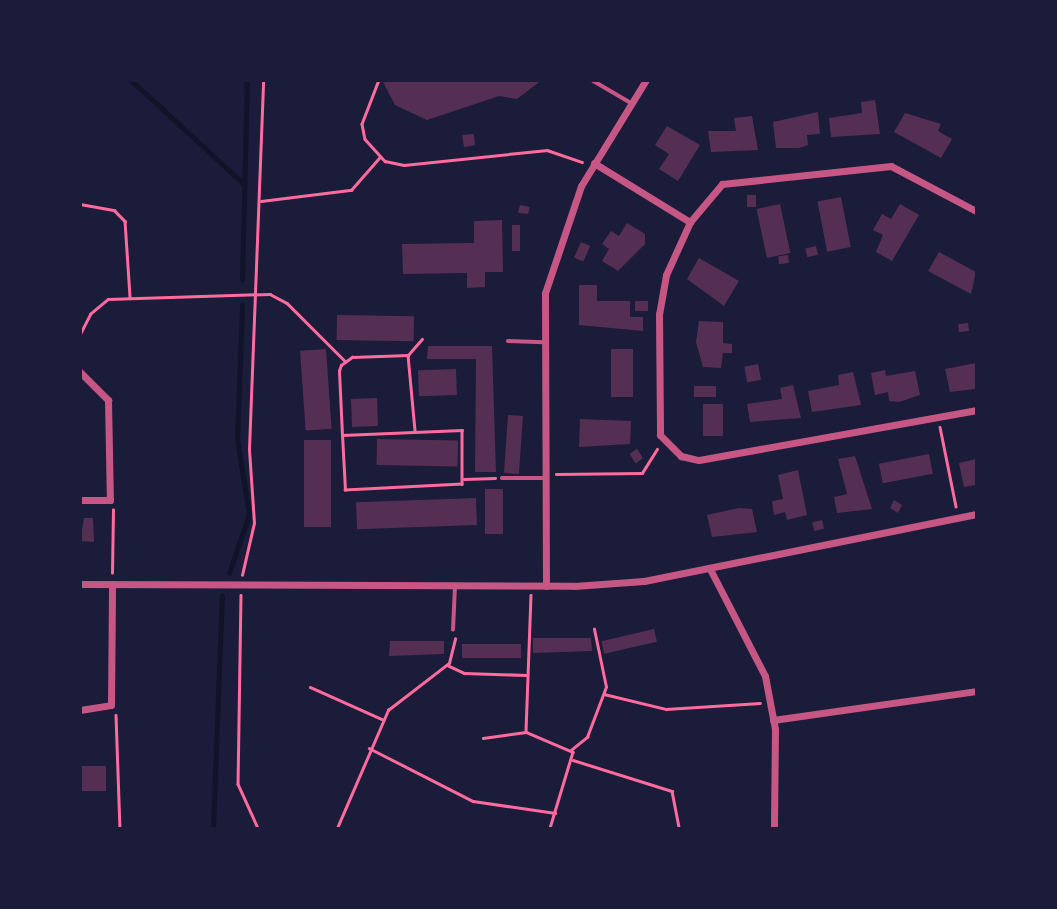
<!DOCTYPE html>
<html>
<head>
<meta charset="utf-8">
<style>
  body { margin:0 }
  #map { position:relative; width:1057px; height:909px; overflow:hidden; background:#1b1b3a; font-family:"Zilla Slab",serif }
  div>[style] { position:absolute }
  .stream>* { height:4.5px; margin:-2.25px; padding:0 2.25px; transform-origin:2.25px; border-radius:2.25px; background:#12122b }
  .building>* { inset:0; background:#542f53; transform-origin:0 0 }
  .path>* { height:2.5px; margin:-1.25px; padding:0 1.25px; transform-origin:1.25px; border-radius:1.25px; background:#ff6b9d }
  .service>* { height:3.5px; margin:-1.75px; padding:0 1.75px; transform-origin:1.75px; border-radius:1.75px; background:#c65784 }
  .minor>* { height:7px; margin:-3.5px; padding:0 3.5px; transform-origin:3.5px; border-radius:3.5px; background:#c65784 }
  span { translate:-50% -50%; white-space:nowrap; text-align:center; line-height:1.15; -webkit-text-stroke:7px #1b1b3a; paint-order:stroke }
  .frame { position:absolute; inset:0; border:82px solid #1b1b3a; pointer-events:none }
</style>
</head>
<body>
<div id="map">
  <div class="stream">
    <div style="left:131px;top:80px;width:154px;rotate:42.6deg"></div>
    <div style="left:242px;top:280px;width:200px;rotate:-88.6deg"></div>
    <div style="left:229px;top:573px;width:61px;rotate:-71deg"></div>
    <div style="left:249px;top:515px;width:78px;rotate:-98.9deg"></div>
    <div style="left:237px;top:438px;width:133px;rotate:-87.8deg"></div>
    <div style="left:213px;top:828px;width:232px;rotate:-87.8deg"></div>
  </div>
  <div class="building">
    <div style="clip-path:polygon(382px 80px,542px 80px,517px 99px,499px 96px,427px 120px,395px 105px)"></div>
    <div style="clip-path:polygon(875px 100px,880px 134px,831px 137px,829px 118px,862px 113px,861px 102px)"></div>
    <div style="clip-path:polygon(818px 112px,820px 134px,807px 135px,808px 145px,799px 148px,776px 148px,773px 122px)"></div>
    <div style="clip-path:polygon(905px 113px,941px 124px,938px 131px,952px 139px,941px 158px,894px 132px)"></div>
    <div style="clip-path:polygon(752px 116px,758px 150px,711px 152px,708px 131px,736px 131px,734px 118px)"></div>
    <div style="clip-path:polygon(667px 126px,700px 145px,678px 181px,659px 169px,669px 154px,655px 145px)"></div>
    <div style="clip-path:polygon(474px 134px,475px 145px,464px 147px,462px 135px)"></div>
    <div style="left:747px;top:195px;width:9px;height:12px"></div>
    <div style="left:841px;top:197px;width:51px;height:24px;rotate:79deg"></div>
    <div style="left:780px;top:204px;width:50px;height:24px;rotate:78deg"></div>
    <div style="clip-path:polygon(900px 204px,919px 215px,892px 261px,876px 252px,883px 235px,873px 230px,882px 214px,891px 219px)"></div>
    <div style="clip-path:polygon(520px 205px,530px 207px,528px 214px,518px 213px)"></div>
    <div style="clip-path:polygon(502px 220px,503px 272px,485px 272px,485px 287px,467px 288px,467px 273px,403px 274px,402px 244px,474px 243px,474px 221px)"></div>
    <div style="clip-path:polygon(627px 223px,645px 234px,645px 244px,618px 271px,602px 261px,609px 249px,602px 244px,611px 231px,619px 236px)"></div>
    <div style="left:512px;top:225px;width:8px;height:26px"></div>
    <div style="left:581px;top:242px;width:10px;height:17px;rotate:24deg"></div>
    <div style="left:816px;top:246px;width:9px;height:11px;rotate:77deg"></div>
    <div style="clip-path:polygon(939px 252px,976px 272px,971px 294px,928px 271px)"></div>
    <div style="left:788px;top:255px;width:8px;height:10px;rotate:83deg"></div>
    <div style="clip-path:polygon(699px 258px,739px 281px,724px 306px,687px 279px)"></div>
    <div style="clip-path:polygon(579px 285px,597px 285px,597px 301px,630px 301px,630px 317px,643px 317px,643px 331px,579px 325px)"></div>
    <div style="left:635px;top:301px;width:13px;height:10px"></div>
    <div style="left:337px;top:315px;width:77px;height:25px;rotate:1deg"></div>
    <div style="clip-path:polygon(699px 321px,723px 322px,723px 343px,732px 344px,732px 353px,723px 353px,721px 368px,703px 367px,696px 342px)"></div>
    <div style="left:968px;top:323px;width:8px;height:10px;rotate:83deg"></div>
    <div style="clip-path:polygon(428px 346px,492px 346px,496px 472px,475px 472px,476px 359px,427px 359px)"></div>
    <div style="left:326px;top:349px;width:80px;height:26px;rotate:86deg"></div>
    <div style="left:611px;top:349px;width:22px;height:48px"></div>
    <div style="clip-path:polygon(976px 363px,975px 389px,950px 392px,945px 369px)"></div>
    <div style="left:758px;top:364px;width:16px;height:14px;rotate:79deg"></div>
    <div style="left:456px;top:369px;width:26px;height:38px;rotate:88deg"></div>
    <div style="clip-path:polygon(885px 370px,886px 376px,915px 371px,920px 395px,899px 402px,889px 401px,888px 392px,875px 395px,871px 373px)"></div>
    <div style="clip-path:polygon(853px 372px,861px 405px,812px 412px,808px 391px,839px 385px,838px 375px)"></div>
    <div style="clip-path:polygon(793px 385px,801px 418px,750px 422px,747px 404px,782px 399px,780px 388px)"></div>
    <div style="left:694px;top:386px;width:22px;height:11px"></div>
    <div style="left:377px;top:398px;width:28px;height:26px;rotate:88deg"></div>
    <div style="left:703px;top:404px;width:20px;height:32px"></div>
    <div style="left:508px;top:415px;width:15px;height:58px;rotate:4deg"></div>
    <div style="clip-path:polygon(580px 419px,631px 421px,630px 444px,579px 447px)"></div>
    <div style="left:377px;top:439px;width:81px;height:26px;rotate:1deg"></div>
    <div style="left:304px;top:440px;width:27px;height:87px"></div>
    <div style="left:637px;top:449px;width:11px;height:9px;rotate:56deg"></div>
    <div style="left:929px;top:454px;width:20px;height:51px;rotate:79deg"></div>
    <div style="clip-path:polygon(855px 456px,872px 509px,837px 513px,834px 497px,847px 494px,838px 459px)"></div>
    <div style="clip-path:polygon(976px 459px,976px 485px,964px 487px,959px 463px)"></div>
    <div style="clip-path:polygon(798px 470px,807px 515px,787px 520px,785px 512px,774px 515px,772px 501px,783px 499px,778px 475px)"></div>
    <div style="left:485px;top:489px;width:18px;height:45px"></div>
    <div style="left:476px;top:498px;width:27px;height:120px;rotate:88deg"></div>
    <div style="clip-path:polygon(894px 500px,902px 505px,898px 513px,890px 508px)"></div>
    <div style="clip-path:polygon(739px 508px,752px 509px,757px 532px,712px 537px,707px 515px)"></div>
    <div style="clip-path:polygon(84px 518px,93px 518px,94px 542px,80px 541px)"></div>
    <div style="left:822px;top:520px;width:9px;height:10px;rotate:77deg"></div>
    <div style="left:654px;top:629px;width:13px;height:54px;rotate:77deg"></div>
    <div style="clip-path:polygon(533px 638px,591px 638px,592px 651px,533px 653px)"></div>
    <div style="clip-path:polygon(390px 641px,444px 641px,444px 654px,389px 656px)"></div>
    <div style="left:521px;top:644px;width:14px;height:59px;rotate:90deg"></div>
    <div style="left:80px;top:766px;width:26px;height:25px"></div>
  </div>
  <div class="path">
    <div style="left:379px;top:80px;width:47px;rotate:111.1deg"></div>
    <div style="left:362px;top:124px;width:15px;rotate:79deg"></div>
    <div style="left:365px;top:139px;width:30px;rotate:48deg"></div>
    <div style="left:385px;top:161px;width:19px;rotate:12deg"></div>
    <div style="left:404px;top:165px;width:144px;rotate:-6deg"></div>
    <div style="left:547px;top:150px;width:37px;rotate:19deg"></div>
    <div style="left:261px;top:201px;width:91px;rotate:-7deg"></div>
    <div style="left:351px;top:190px;width:43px;rotate:-48.8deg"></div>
    <div style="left:80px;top:204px;width:35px;rotate:10deg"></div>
    <div style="left:114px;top:210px;width:16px;rotate:45deg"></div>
    <div style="left:125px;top:221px;width:76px;rotate:86.2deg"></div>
    <div style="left:80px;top:334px;width:22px;rotate:-63deg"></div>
    <div style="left:90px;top:314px;width:23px;rotate:-40deg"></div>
    <div style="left:108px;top:299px;width:162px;rotate:-1.8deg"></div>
    <div style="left:270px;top:294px;width:19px;rotate:28deg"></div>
    <div style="left:287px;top:303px;width:81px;rotate:45deg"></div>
    <div style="left:408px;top:355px;width:76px;rotate:84.7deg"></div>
    <div style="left:940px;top:427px;width:81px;rotate:78.6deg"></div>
    <div style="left:342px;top:435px;width:120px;rotate:-2.4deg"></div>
    <div style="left:462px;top:430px;width:54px;rotate:90deg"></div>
    <div style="left:462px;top:484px;width:117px;rotate:177.1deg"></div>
    <div style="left:345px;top:490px;width:55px;rotate:-93.1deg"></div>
    <div style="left:342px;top:435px;width:64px;rotate:-92.7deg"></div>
    <div style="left:339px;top:371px;width:6px;rotate:-72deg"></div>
    <div style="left:341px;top:365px;width:14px;rotate:-36deg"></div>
    <div style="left:352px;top:357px;width:56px;rotate:-2deg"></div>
    <div style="left:408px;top:355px;width:21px;rotate:-49deg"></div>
    <div style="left:556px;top:474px;width:86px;rotate:-0.7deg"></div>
    <div style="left:642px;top:473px;width:28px;rotate:-58deg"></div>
    <div style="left:464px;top:479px;width:31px;rotate:-2deg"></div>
    <div style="left:112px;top:573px;width:63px;rotate:-89.1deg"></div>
    <div style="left:242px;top:575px;width:53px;rotate:-77deg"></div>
    <div style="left:254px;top:523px;width:74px;rotate:-93.9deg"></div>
    <div style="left:249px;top:449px;width:369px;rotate:-87.8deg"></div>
    <div style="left:241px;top:595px;width:189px;rotate:90.9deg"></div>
    <div style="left:238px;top:784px;width:48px;rotate:65.6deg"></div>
    <div style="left:531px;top:595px;width:137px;rotate:92.1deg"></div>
    <div style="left:526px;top:732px;width:51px;rotate:23.1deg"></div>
    <div style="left:573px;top:752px;width:79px;rotate:106.8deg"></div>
    <div style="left:447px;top:665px;width:19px;rotate:25deg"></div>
    <div style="left:464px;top:673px;width:62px;rotate:1.8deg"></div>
    <div style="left:310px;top:687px;width:79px;rotate:24deg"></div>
    <div style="left:604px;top:694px;width:64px;rotate:13.6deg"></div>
    <div style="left:666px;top:709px;width:94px;rotate:-3.7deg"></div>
    <div style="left:116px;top:715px;width:113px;rotate:88deg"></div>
    <div style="left:483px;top:738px;width:43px;rotate:-7.9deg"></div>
    <div style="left:369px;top:748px;width:117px;rotate:27deg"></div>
    <div style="left:473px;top:801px;width:83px;rotate:8.3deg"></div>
    <div style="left:571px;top:750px;width:21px;rotate:-39deg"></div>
    <div style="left:587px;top:737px;width:53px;rotate:-69.2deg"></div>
    <div style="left:606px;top:687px;width:59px;rotate:-101.7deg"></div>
    <div style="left:573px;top:760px;width:104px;rotate:17.4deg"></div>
    <div style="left:672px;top:791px;width:38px;rotate:79deg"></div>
    <div style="left:337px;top:828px;width:129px;rotate:-66.6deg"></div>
    <div style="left:388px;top:710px;width:77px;rotate:-37.6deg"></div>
    <div style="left:449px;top:663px;width:25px;rotate:-76deg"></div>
  </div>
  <div class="service">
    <div style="left:592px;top:80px;width:45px;rotate:30.5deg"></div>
    <div style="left:508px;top:341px;width:36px;rotate:2deg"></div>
    <div style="left:502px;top:478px;width:42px"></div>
    <div style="left:453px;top:630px;width:44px;rotate:-87.4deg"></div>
  </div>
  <div class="minor">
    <div style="left:594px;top:163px;width:113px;rotate:31.6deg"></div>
    <div style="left:976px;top:211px;width:96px;rotate:-152.1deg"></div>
    <div style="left:891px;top:166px;width:170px;rotate:173.9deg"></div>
    <div style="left:722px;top:184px;width:50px;rotate:130.1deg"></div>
    <div style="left:690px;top:222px;width:58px;rotate:114.4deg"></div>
    <div style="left:666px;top:275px;width:40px;rotate:100deg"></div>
    <div style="left:659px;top:314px;width:121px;rotate:89.5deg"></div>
    <div style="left:660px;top:435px;width:30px;rotate:45deg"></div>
    <div style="left:681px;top:456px;width:18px;rotate:13deg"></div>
    <div style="left:699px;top:460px;width:281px;rotate:-10.2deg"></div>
    <div style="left:80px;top:372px;width:40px;rotate:45deg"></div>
    <div style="left:108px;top:400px;width:100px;rotate:88.9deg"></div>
    <div style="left:110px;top:500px;width:30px;rotate:180deg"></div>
    <div style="left:710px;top:569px;width:120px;rotate:62.8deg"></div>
    <div style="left:765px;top:676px;width:54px;rotate:79.3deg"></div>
    <div style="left:775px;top:729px;width:99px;rotate:90.6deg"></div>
    <div style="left:80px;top:584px;width:494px;rotate:0.2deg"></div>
    <div style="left:574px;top:586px;width:70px;rotate:-4.1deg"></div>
    <div style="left:644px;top:581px;width:339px;rotate:-11.4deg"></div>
    <div style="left:546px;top:586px;width:293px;rotate:-90.2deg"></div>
    <div style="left:545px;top:293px;width:113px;rotate:-71.4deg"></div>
    <div style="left:581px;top:186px;width:124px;rotate:-58.5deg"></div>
    <div style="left:80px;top:710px;width:31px;rotate:-9deg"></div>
    <div style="left:111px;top:705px;width:121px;rotate:-89.5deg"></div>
    <div style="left:773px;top:720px;width:205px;rotate:-8.1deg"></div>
  </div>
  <div class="frame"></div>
</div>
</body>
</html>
